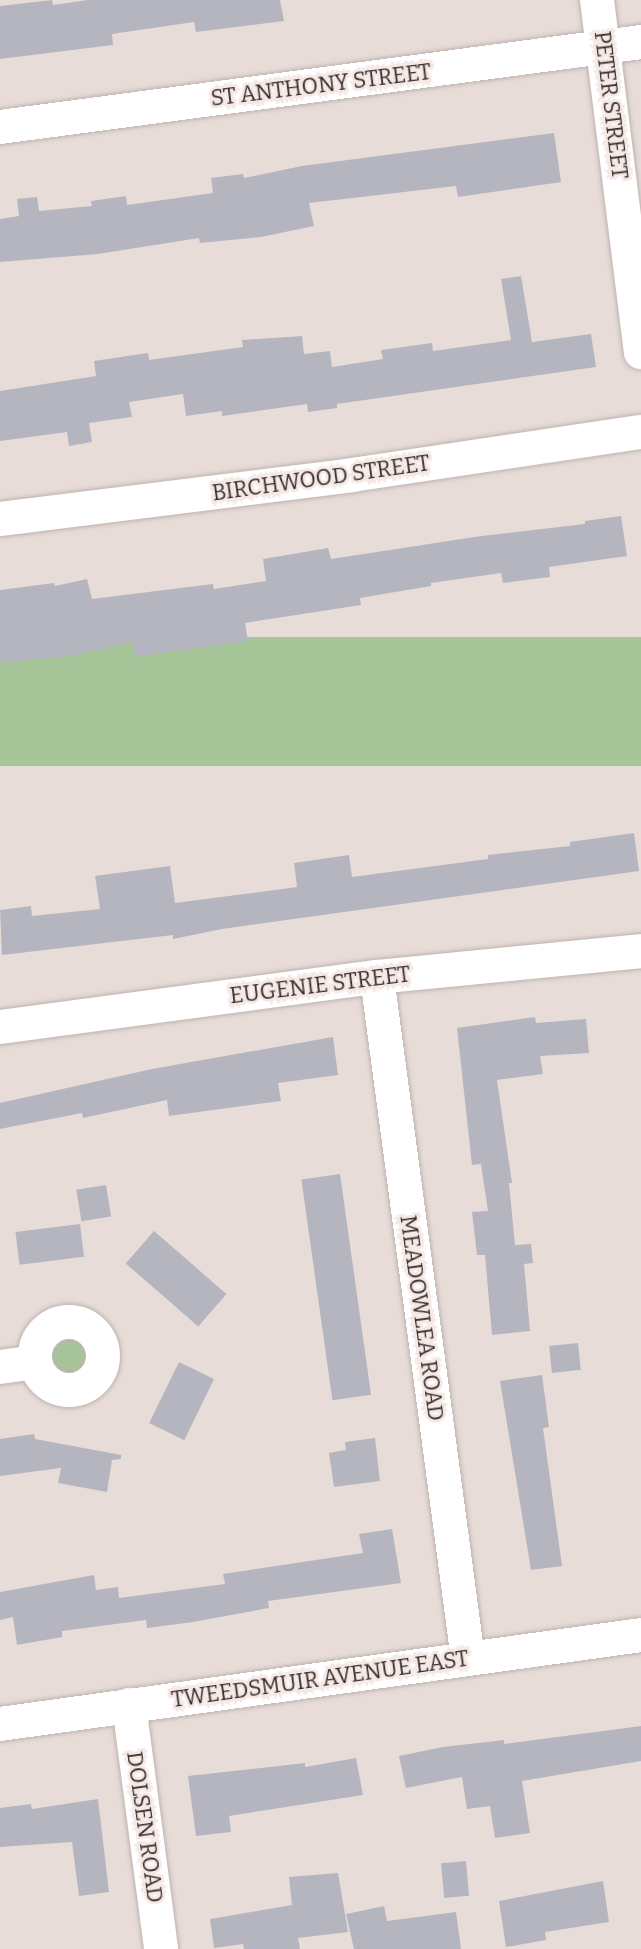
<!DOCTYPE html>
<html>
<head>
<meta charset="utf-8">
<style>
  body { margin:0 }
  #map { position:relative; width:641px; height:1949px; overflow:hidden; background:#e8dcd8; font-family:Bitter,serif }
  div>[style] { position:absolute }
  .green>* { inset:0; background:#a6c699; transform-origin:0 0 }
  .round { border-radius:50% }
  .building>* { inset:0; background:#b5b5c0; transform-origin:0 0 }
  .roads { filter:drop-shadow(0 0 2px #bfb3af) drop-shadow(0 0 2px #bfb3af) }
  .minor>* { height:34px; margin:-17px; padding:0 17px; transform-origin:17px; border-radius:17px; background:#fff }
  .minor>.ring { margin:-17px; padding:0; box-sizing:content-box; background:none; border:34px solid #fff; border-radius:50% }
  span { translate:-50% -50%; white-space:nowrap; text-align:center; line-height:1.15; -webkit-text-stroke:6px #f6e9e5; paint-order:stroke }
  .street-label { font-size:22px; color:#332e2d }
</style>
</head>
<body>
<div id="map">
  <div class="green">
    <div style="left:641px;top:637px;width:129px;height:646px;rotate:90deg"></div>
    <div class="round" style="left:50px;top:1338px;width:38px;height:38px"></div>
  </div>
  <div class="building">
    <div style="clip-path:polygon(52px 0,53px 5px,88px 0,280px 0,284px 21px,196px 32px,194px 22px,112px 34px,113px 45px,0 59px,0 6px)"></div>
    <div style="clip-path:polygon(554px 133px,561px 182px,458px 197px,456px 186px,309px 203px,314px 226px,261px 237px,200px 243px,199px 238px,98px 254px,0 262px,0 219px,19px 216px,17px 199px,37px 197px,39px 211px,92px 206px,91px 201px,126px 196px,127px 205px,213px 193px,211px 178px,243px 174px,244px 178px,302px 166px)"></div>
    <div style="clip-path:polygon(521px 276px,532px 342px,591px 334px,596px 367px,337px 404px,337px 408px,308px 412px,307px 404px,222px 416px,222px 411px,186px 416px,183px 394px,129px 402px,132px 417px,89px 423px,92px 442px,69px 446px,67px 432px,0 441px,0 391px,96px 376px,94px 361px,148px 353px,149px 360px,243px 347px,242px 340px,302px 336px,304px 354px,330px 351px,332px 367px,383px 359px,381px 350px,432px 343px,433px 351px,511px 340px,501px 279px)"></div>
    <div style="clip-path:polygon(621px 516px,627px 556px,549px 567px,550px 577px,503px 583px,501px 573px,431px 583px,431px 586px,360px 598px,361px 605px,245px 623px,248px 641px,135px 657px,133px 642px,75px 655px,0 663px,0 590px,54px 583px,55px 586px,87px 579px,92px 599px,213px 584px,214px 589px,266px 581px,263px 559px,328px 548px,331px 559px,481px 536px,585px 524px,585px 521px)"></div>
    <div style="clip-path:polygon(634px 833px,639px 871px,222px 929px,173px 939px,173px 935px,2px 955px,0 910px,31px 906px,32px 916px,100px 909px,95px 876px,170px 866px,175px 903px,297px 887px,294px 863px,349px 855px,352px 877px,488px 859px,488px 855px,570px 846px,570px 842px)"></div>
    <div style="clip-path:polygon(535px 1017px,536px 1023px,586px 1019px,589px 1053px,540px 1056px,543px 1074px,497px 1080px,512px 1183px,509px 1183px,515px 1245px,531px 1244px,533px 1263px,524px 1264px,530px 1331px,492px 1335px,485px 1255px,477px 1255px,472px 1212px,488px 1211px,481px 1164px,472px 1165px,457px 1028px)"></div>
    <div style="clip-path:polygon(333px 1037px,338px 1075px,278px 1083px,281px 1101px,169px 1116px,167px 1100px,83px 1118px,82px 1113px,0 1129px,0 1103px,152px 1069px)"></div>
    <div style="left:340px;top:1174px;width:223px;height:39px;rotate:82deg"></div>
    <div style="left:106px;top:1185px;width:32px;height:30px;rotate:81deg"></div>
    <div style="left:80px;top:1224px;width:33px;height:65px;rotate:83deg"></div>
    <div style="left:154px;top:1231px;width:96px;height:43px;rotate:41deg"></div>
    <div style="left:578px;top:1343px;width:27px;height:29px;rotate:84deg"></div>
    <div style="left:179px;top:1362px;width:39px;height:68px;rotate:26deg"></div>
    <div style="clip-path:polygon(542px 1375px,549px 1427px,543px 1428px,562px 1566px,531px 1570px,500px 1381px)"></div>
    <div style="clip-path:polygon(34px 1434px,35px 1439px,121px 1455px,121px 1459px,112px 1460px,107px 1492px,58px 1483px,61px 1468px,0 1476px,0 1439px)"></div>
    <div style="clip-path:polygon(375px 1438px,380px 1481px,334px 1487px,329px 1453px,346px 1450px,345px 1442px)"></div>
    <div style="clip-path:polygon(392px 1529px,401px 1583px,268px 1601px,269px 1608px,193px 1622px,147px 1628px,146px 1620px,62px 1631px,62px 1637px,17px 1645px,13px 1617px,0 1620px,0 1592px,94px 1575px,96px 1590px,118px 1587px,119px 1598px,225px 1584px,223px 1574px,363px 1553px,359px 1534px)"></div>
    <div style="clip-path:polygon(641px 1726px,641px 1761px,522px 1781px,530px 1833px,495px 1838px,490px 1806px,467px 1809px,462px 1777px,406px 1788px,399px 1756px,443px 1747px,504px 1740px,504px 1744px)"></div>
    <div style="clip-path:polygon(356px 1758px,363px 1795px,229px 1816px,231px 1832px,196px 1836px,188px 1776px,305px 1763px,305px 1767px)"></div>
    <div style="clip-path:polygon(98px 1799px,109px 1892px,79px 1896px,72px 1842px,0 1847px,0 1808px,31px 1804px,32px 1809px)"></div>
    <div style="left:466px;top:1861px;width:35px;height:25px;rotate:85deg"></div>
    <div style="clip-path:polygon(338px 1873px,348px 1932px,298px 1938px,300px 1949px,244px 1949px,243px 1944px,214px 1948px,210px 1919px,292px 1905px,289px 1877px)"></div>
    <div style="clip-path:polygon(603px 1881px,609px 1922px,545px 1932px,546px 1940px,506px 1947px,499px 1901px)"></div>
    <div style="clip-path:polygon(384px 1906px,387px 1921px,456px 1912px,461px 1949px,354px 1949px,346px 1914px)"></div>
  </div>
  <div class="roads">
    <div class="minor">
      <div style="left:597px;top:0;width:355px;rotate:82.9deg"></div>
      <div style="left:0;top:127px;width:647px;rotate:-7.55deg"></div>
      <div style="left:0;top:519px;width:355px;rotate:-7.1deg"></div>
      <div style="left:352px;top:475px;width:292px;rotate:-8.5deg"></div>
      <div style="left:377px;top:977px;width:688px;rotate:82.4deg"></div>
      <div style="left:0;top:1027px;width:380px;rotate:-7.6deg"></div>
      <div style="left:377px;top:977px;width:265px;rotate:-5.6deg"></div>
      <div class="ring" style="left:35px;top:1322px;width:34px;height:34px"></div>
      <div style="left:0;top:1367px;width:35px;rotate:-8deg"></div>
      <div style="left:129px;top:1705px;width:246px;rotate:82.5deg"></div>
      <div style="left:0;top:1724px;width:647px;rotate:-7.9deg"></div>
    </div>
  </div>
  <div class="street-label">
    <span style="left:321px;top:85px;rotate:-7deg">ST ANTHONY STREET</span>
    <span style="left:611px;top:105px;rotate:83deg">PETER STREET</span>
    <span style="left:321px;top:478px;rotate:-8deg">BIRCHWOOD STREET</span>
    <span style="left:320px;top:985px;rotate:-7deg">EUGENIE STREET</span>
    <span style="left:422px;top:1318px;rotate:82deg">MEADOWLEA ROAD</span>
    <span style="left:320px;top:1679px;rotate:-8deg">TWEEDSMUIR AVENUE EAST</span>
    <span style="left:145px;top:1827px;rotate:82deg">DOLSEN ROAD</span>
  </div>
</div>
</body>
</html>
